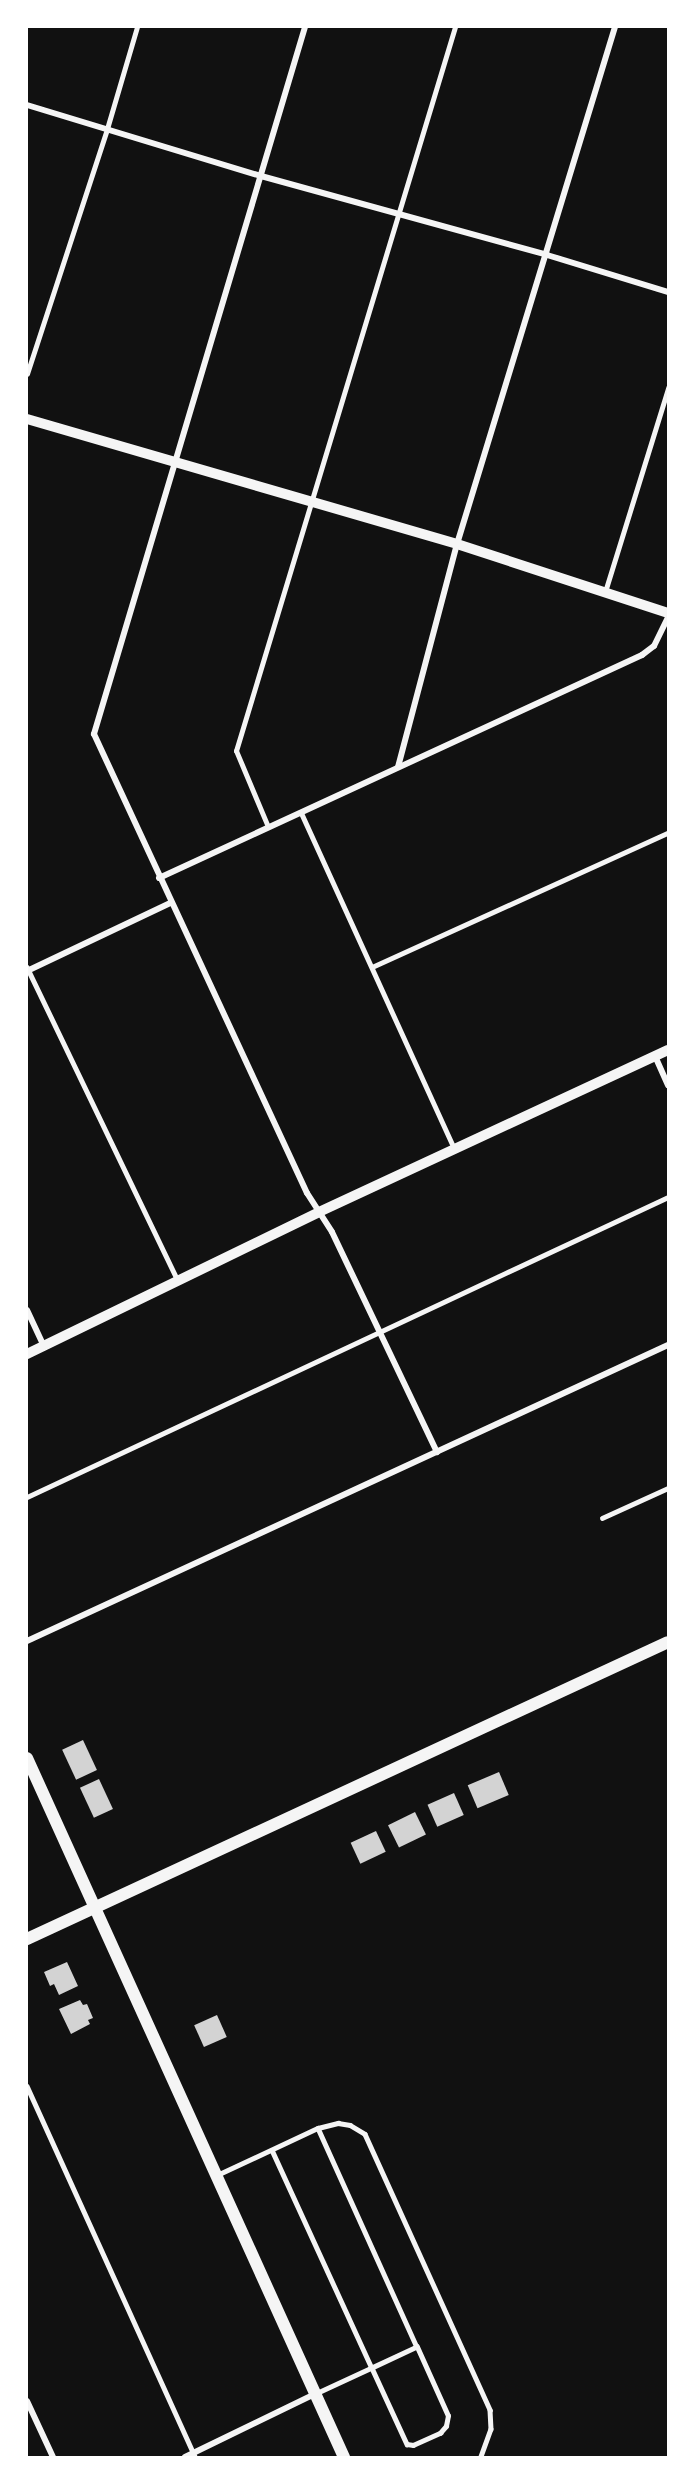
<!DOCTYPE html>
<html>
<head>
<meta charset="utf-8">
<style>
  body { margin:0 }
  #map { position:relative; width:695px; height:2484px; overflow:hidden; background:#111; font-family:Arial,sans-serif }
  div>[style] { position:absolute }
  .building>* { inset:0; background:#d3d3d3; transform-origin:0 0 }
  .service>* { height:4.5px; margin:-2.25px; padding:0 2.25px; transform-origin:2.25px; border-radius:2.25px; background:#f5f5f5 }
  .minor>* { height:6px; margin:-3px; padding:0 3px; transform-origin:3px; border-radius:3px; background:#f5f5f5 }
  .tertiary>* { height:10px; margin:-5px; padding:0 5px; transform-origin:5px; border-radius:5px; background:#f5f5f5 }
  .secondary>* { height:12px; margin:-6px; padding:0 6px; transform-origin:6px; border-radius:6px; background:#f5f5f5 }
  span { translate:-50% -50%; white-space:nowrap; text-align:center; line-height:1.15; -webkit-text-stroke:6px #fff; paint-order:stroke }
  .frame { position:absolute; inset:0; border:28px solid #fff; pointer-events:none }
</style>
</head>
<body>
<div id="map">
  <div class="building">
    <div style="left:83px;top:1740px;width:33px;height:23px;rotate:65deg"></div>
    <div style="left:499px;top:1772px;width:25px;height:34px;rotate:67deg"></div>
    <div style="left:99px;top:1779px;width:33px;height:21px;rotate:65deg"></div>
    <div style="left:454px;top:1793px;width:24px;height:29px;rotate:66deg"></div>
    <div style="left:415px;top:1812px;width:25px;height:30px;rotate:64deg"></div>
    <div style="left:376px;top:1831px;width:23px;height:28px;rotate:65deg"></div>
    <div style="clip-path:polygon(67px 1962px,78px 1986px,59px 1995px,54px 1984px,50px 1986px,44px 1972px)"></div>
    <div style="clip-path:polygon(80px 2000px,83px 2005px,87px 2004px,93px 2018px,88px 2020px,90px 2024px,71px 2034px,59px 2009px)"></div>
    <div style="left:217px;top:2015px;width:24px;height:25px;rotate:66deg"></div>
  </div>
  <div class="service">
    <div style="left:27px;top:374px;width:258px;rotate:-71.9deg"></div>
    <div style="left:107px;top:129px;width:106px;rotate:-73.6deg"></div>
    <div style="left:605px;top:592px;width:214px;rotate:-72.8deg"></div>
    <div style="left:301px;top:812px;width:369px;rotate:65.5deg"></div>
    <div style="left:268px;top:827px;width:82px;rotate:-112.8deg"></div>
    <div style="left:236px;top:751px;width:756px;rotate:-73.17deg"></div>
    <div style="left:27px;top:967px;width:348px;rotate:64.3deg"></div>
    <div style="left:372px;top:967px;width:325px;rotate:-24.4deg"></div>
    <div style="left:27px;top:1497px;width:708px;rotate:-25.08deg"></div>
    <div style="left:602px;top:1518px;width:72px;rotate:-24.4deg"></div>
    <div style="left:27px;top:2086px;width:407px;rotate:65.6deg"></div>
    <div style="left:318px;top:2128px;width:240px;rotate:65.7deg"></div>
    <div style="left:417px;top:2347px;width:50px;rotate:155deg"></div>
    <div style="left:372px;top:2368px;width:84px;rotate:65.3deg"></div>
    <div style="left:407px;top:2444px;width:6px;rotate:9deg"></div>
    <div style="left:413px;top:2445px;width:30px;rotate:-24deg"></div>
    <div style="left:440px;top:2433px;width:9px;rotate:-49deg"></div>
    <div style="left:446px;top:2426px;width:10px;rotate:-79deg"></div>
    <div style="left:448px;top:2416px;width:76px;rotate:-114.2deg"></div>
    <div style="left:272px;top:2150px;width:240px;rotate:65.4deg"></div>
    <div style="left:372px;top:2368px;width:62px;rotate:155.1deg"></div>
    <div style="left:217px;top:2175px;width:111px;rotate:-25deg"></div>
    <div style="left:318px;top:2128px;width:21px;rotate:-14deg"></div>
    <div style="left:338px;top:2123px;width:12px;rotate:9deg"></div>
    <div style="left:350px;top:2125px;width:17px;rotate:31deg"></div>
    <div style="left:365px;top:2134px;width:303px;rotate:65.6deg"></div>
    <div style="left:490px;top:2410px;width:19px;rotate:87deg"></div>
    <div style="left:491px;top:2429px;width:30px;rotate:110deg"></div>
  </div>
  <div class="minor">
    <div style="left:305px;top:27px;width:738px;rotate:106.62deg"></div>
    <div style="left:94px;top:734px;width:506px;rotate:65.11deg"></div>
    <div style="left:307px;top:1193px;width:46px;rotate:57.3deg"></div>
    <div style="left:332px;top:1232px;width:244px;rotate:64.5deg"></div>
    <div style="left:27px;top:105px;width:245px;rotate:16.9deg"></div>
    <div style="left:261px;top:176px;width:297px;rotate:15.4deg"></div>
    <div style="left:547px;top:255px;width:127px;rotate:17deg"></div>
    <div style="left:398px;top:767px;width:231px;rotate:-75.2deg"></div>
    <div style="left:457px;top:544px;width:541px;rotate:-73.01deg"></div>
    <div style="left:159px;top:878px;width:532px;rotate:-24.78deg"></div>
    <div style="left:642px;top:655px;width:15px;rotate:-37deg"></div>
    <div style="left:654px;top:646px;width:32px;rotate:-64deg"></div>
    <div style="left:27px;top:971px;width:158px;rotate:-25.4deg"></div>
    <div style="left:655px;top:1056px;width:32px;rotate:66deg"></div>
    <div style="left:27px;top:1310px;width:40px;rotate:65deg"></div>
    <div style="left:27px;top:1641px;width:706px;rotate:-24.79deg"></div>
    <div style="left:27px;top:2401px;width:62px;rotate:65.1deg"></div>
    <div style="left:185px;top:2457px;width:144px;rotate:-25.9deg"></div>
  </div>
  <div class="tertiary">
    <div style="left:27px;top:419px;width:448px;rotate:16.2deg"></div>
    <div style="left:457px;top:544px;width:222px;rotate:18.1deg"></div>
    <div style="left:27px;top:1354px;width:325px;rotate:-25.9deg"></div>
    <div style="left:319px;top:1212px;width:385px;rotate:-24.9deg"></div>
  </div>
  <div class="secondary">
    <div style="left:27px;top:1758px;width:768px;rotate:65.61deg"></div>
    <div style="left:27px;top:1939px;width:706px;rotate:-24.86deg"></div>
  </div>
  <div class="frame"></div>
</div>
</body>
</html>
